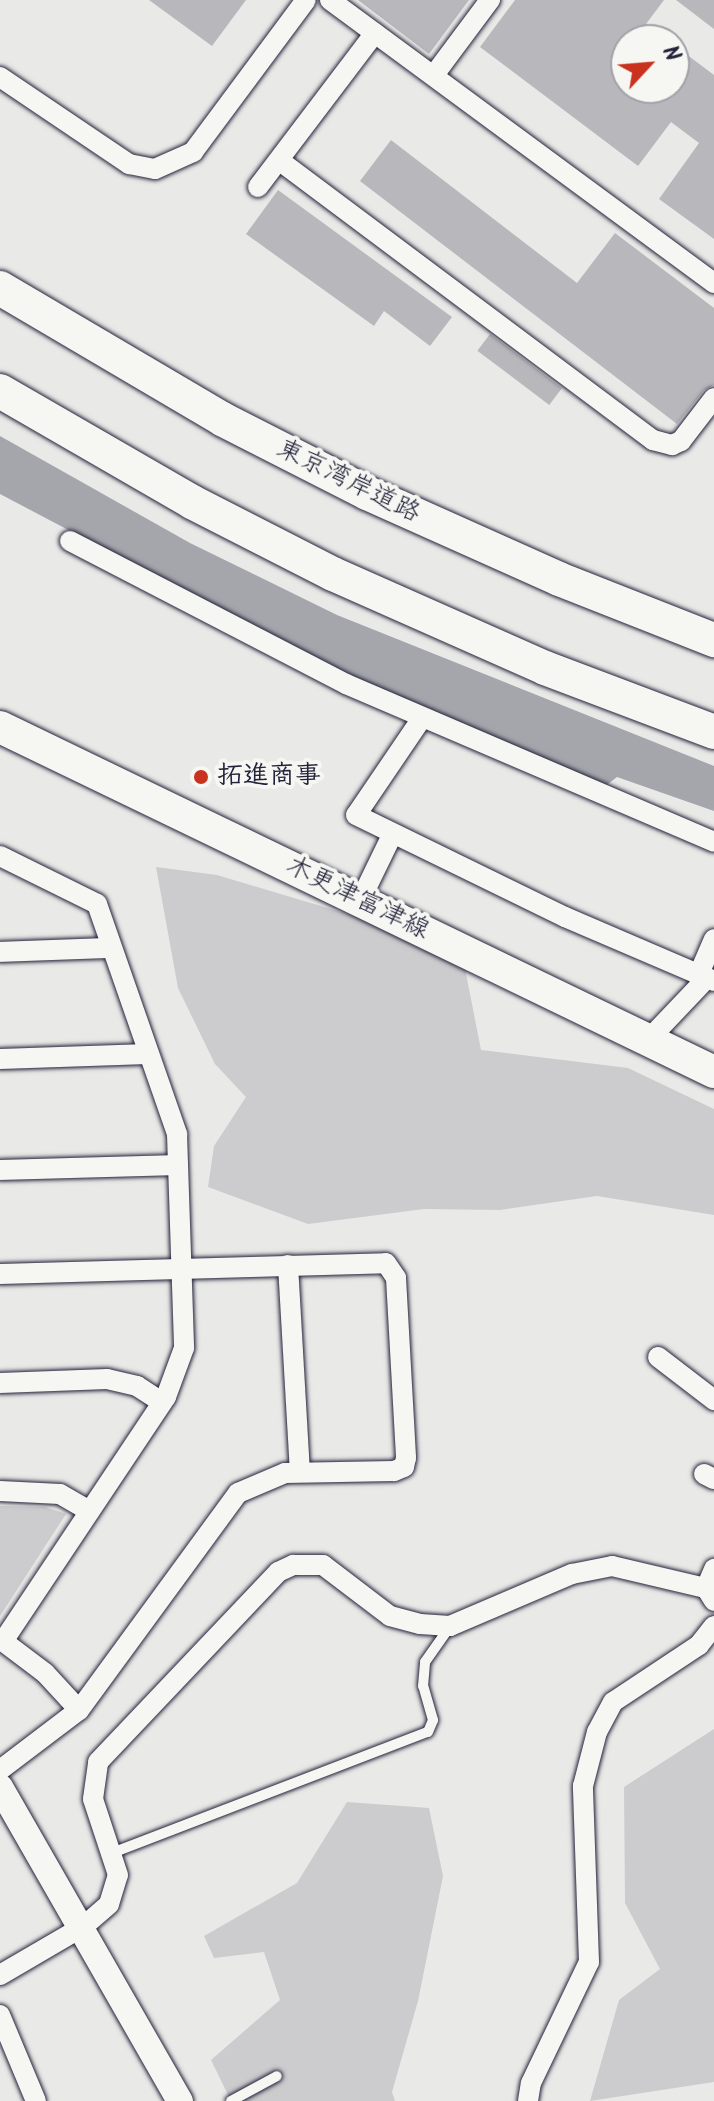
<!DOCTYPE html>
<html>
<head>
<meta charset="utf-8">
<style>
  body { margin:0 }
  #map { position:relative; width:714px; height:2101px; overflow:hidden; background:#e9e9e7; font-family:Kalam,"Klee One",sans-serif }
  div>[style] { position:absolute }
  .green>* { inset:0; background:#ccccce }
  .water>* { inset:0; background:#a5a5ac }
  .building>* { inset:0; background:#b8b8bc; transform-origin:0 0 }
  .roads { filter:drop-shadow(0 0 2px #22223b) drop-shadow(0 0 2px #22223b) }
  .service>* { height:10px; margin:-5px; padding:0 5px; transform-origin:5px; border-radius:5px; background:#f6f6f2 }
  .minor>* { height:20px; margin:-10px; padding:0 10px; transform-origin:10px; border-radius:10px; background:#f6f6f2 }
  .tertiary>* { height:26px; margin:-13px; padding:0 13px; transform-origin:13px; border-radius:13px; background:#f6f6f2 }
  .primary>* { height:32px; margin:-16px; padding:0 16px; transform-origin:16px; border-radius:16px; background:#f6f6f2 }
  .trunk>* { height:34px; margin:-17px; padding:0 17px; transform-origin:17px; border-radius:17px; background:#f6f6f2 }
  .dots>* { width:22px; height:22px; translate:-50% -50%; box-sizing:border-box; border:4px solid #f6f6f2; border-radius:50% }
  span { translate:-50% -50%; white-space:nowrap; text-align:center; line-height:1.15; -webkit-text-stroke:8px #f6f6f2; paint-order:stroke }
  .street-label { font-size:26px; color:#22223b }
  .poi-label { font-size:26px; color:#22223b; font-weight:700 }
  .left { translate:0 -50%; text-align:left }
  .north { position:absolute; left:610px; top:24px; width:80px; height:80px; box-sizing:border-box; background:#f6f6f2; border:2px solid #a1a1a9; border-radius:50%; rotate:64deg; font-size:22px; font-weight:700; line-height:32px; text-align:center; color:#22223b }
  .north::after { content:''; display:block; margin:auto; width:28px; height:36px; background:#c8321e; clip-path:polygon(50% 0,100% 100%,50% 72%,0 100%) }
</style>
</head>
<body>
<div id="map">
  <div class="green">
    <div style="clip-path:polygon(156px 867px,217px 875px,461px 948px,481px 1050px,628px 1068px,714px 1109px,714px 1215px,597px 1196px,500px 1210px,424px 1209px,308px 1224px,208px 1187px,214px 1146px,246px 1097px,215px 1064px,178px 988px)"></div>
    <div style="clip-path:polygon(0 1506px,45px 1507px,66px 1514px,0 1616px)"></div>
    <div style="clip-path:polygon(714px 1729px,714px 2082px,590px 2101px,619px 2000px,660px 1969px,625px 1903px,624px 1787px)"></div>
    <div style="clip-path:polygon(347px 1802px,429px 1808px,443px 1876px,418px 2001px,392px 2092px,395px 2101px,231px 2101px,211px 2060px,280px 2000px,264px 1952px,214px 1958px,204px 1936px,297px 1883px)"></div>
  </div>
  <div class="water">
    <div style="clip-path:polygon(0 436px,190px 543px,337px 615px,714px 766px,714px 811px,617px 777px,604px 787px,355px 681px,0 494px)"></div>
  </div>
  <div class="building">
    <div style="clip-path:polygon(149px 0,246px 0,212px 46px)"></div>
    <div style="clip-path:polygon(358px 0,469px 0,429px 54px)"></div>
    <div style="clip-path:polygon(515px 0,664px 0,646px 24px,667px 40px,626px 40px,626px 88px,674px 88px,674px 45px,714px 75px,714px 239px,659px 199px,699px 143px,671px 122px,638px 166px,480px 47px)"></div>
    <div style="clip-path:polygon(676px 0,714px 0,714px 29px)"></div>
    <div style="clip-path:polygon(391px 140px,577px 283px,615px 233px,714px 308px,714px 385px,704px 390px,677px 424px,360px 181px)"></div>
    <div style="clip-path:polygon(278px 190px,452px 317px,430px 346px,384px 311px,374px 326px,246px 234px)"></div>
    <div style="left:490px;top:334px;width:90px;height:21px;rotate:37deg"></div>
  </div>
  <div class="roads">
    <div class="service">
      <div style="left:112px;top:1853px;width:338px;rotate:-21deg"></div>
      <div style="left:428px;top:1732px;width:13px;rotate:-67deg"></div>
      <div style="left:433px;top:1720px;width:35px;rotate:-106deg"></div>
      <div style="left:423px;top:1686px;width:24px;rotate:-85deg"></div>
      <div style="left:425px;top:1662px;width:42px;rotate:-54.8deg"></div>
      <div style="left:231px;top:2101px;width:52px;rotate:-28.5deg"></div>
    </div>
    <div class="minor">
      <div style="left:330px;top:0;width:477px;rotate:36.4deg"></div>
      <div style="left:434px;top:75px;width:94px;rotate:-53.3deg"></div>
      <div style="left:0;top:77px;width:156px;rotate:34deg"></div>
      <div style="left:129px;top:164px;width:26px;rotate:11deg"></div>
      <div style="left:155px;top:169px;width:42px;rotate:-24.1deg"></div>
      <div style="left:193px;top:152px;width:189px;rotate:-53.4deg"></div>
      <div style="left:280px;top:161px;width:466px;rotate:36.8deg"></div>
      <div style="left:653px;top:440px;width:20px;rotate:15deg"></div>
      <div style="left:672px;top:445px;width:10px;rotate:-24deg"></div>
      <div style="left:681px;top:441px;width:54px;rotate:-52.5deg"></div>
      <div style="left:258px;top:187px;width:193px;rotate:-52.8deg"></div>
      <div style="left:70px;top:541px;width:311px;rotate:27.4deg"></div>
      <div style="left:346px;top:684px;width:400px;rotate:23.2deg"></div>
      <div style="left:422px;top:718px;width:117px;rotate:124.2deg"></div>
      <div style="left:356px;top:815px;width:233px;rotate:26deg"></div>
      <div style="left:565px;top:917px;width:162px;rotate:23.2deg"></div>
      <div style="left:0;top:856px;width:108px;rotate:26.3deg"></div>
      <div style="left:97px;top:904px;width:244px;rotate:70.8deg"></div>
      <div style="left:177px;top:1134px;width:214px;rotate:88.1deg"></div>
      <div style="left:184px;top:1348px;width:52px;rotate:110.2deg"></div>
      <div style="left:166px;top:1397px;width:293px;rotate:123.7deg"></div>
      <div style="left:360px;top:901px;width:73px;rotate:-64.1deg"></div>
      <div style="left:0;top:952px;width:111px;rotate:-2.1deg"></div>
      <div style="left:698px;top:976px;width:40px;rotate:-66.6deg"></div>
      <div style="left:650px;top:1038px;width:83px;rotate:-46.5deg"></div>
      <div style="left:0;top:1059px;width:148px;rotate:-1.9deg"></div>
      <div style="left:0;top:1170px;width:178px;rotate:-1.6deg"></div>
      <div style="left:288px;top:1265px;width:207px;rotate:86.7deg"></div>
      <div style="left:0;top:1274px;width:386px;rotate:-1.6deg"></div>
      <div style="left:386px;top:1263px;width:18px;rotate:56deg"></div>
      <div style="left:396px;top:1278px;width:180px;rotate:86.8deg"></div>
      <div style="left:406px;top:1458px;width:9px;rotate:103deg"></div>
      <div style="left:404px;top:1467px;width:11px;rotate:158deg"></div>
      <div style="left:394px;top:1471px;width:109px;rotate:178.9deg"></div>
      <div style="left:285px;top:1473px;width:51px;rotate:156.9deg"></div>
      <div style="left:238px;top:1493px;width:269px;rotate:126.2deg"></div>
      <div style="left:79px;top:1710px;width:99px;rotate:142.8deg"></div>
      <div style="left:658px;top:1357px;width:71px;rotate:37.5deg"></div>
      <div style="left:0;top:1383px;width:107px;rotate:-2.1deg"></div>
      <div style="left:107px;top:1379px;width:31px;rotate:13deg"></div>
      <div style="left:137px;top:1386px;width:30px;rotate:33deg"></div>
      <div style="left:704px;top:1474px;width:11px;rotate:27deg"></div>
      <div style="left:0;top:1491px;width:60px;rotate:2.9deg"></div>
      <div style="left:60px;top:1494px;width:34px;rotate:30deg"></div>
      <div style="left:706px;top:1588px;width:21px;rotate:-67deg"></div>
      <div style="left:0;top:1639px;width:56px;rotate:37.1deg"></div>
      <div style="left:45px;top:1673px;width:50px;rotate:47.4deg"></div>
      <div style="left:0;top:1975px;width:97px;rotate:-30.3deg"></div>
      <div style="left:84px;top:1926px;width:33px;rotate:-41deg"></div>
      <div style="left:109px;top:1904px;width:30px;rotate:-73deg"></div>
      <div style="left:118px;top:1875px;width:80px;rotate:-108.2deg"></div>
      <div style="left:93px;top:1799px;width:37px;rotate:-82deg"></div>
      <div style="left:98px;top:1762px;width:262px;rotate:-46.5deg"></div>
      <div style="left:278px;top:1572px;width:17px;rotate:-25deg"></div>
      <div style="left:293px;top:1565px;width:30px"></div>
      <div style="left:323px;top:1565px;width:84px;rotate:37.3deg"></div>
      <div style="left:390px;top:1616px;width:31px;rotate:15deg"></div>
      <div style="left:420px;top:1624px;width:30px;rotate:4deg"></div>
      <div style="left:450px;top:1626px;width:133px;rotate:-23.1deg"></div>
      <div style="left:572px;top:1574px;width:41px;rotate:-11.3deg"></div>
      <div style="left:612px;top:1566px;width:97px;rotate:13.2deg"></div>
      <div style="left:706px;top:1588px;width:15px;rotate:58deg"></div>
      <div style="left:0;top:2015px;width:93px;rotate:67.3deg"></div>
      <div style="left:528px;top:2101px;width:18px;rotate:-81deg"></div>
      <div style="left:531px;top:2083px;width:134px;rotate:-64.4deg"></div>
      <div style="left:589px;top:1962px;width:176px;rotate:-92deg"></div>
      <div style="left:583px;top:1786px;width:56px;rotate:-75.5deg"></div>
      <div style="left:597px;top:1732px;width:34px;rotate:-62deg"></div>
      <div style="left:613px;top:1702px;width:103px;rotate:-33.5deg"></div>
      <div style="left:699px;top:1645px;width:24px;rotate:-52deg"></div>
    </div>
    <div class="tertiary">
      <div style="left:0;top:1787px;width:362px;rotate:60.2deg"></div>
    </div>
    <div class="primary">
      <div style="left:0;top:727px;width:793px;rotate:25.79deg"></div>
    </div>
    <div class="trunk">
      <div style="left:0;top:288px;width:258px;rotate:30.5deg"></div>
      <div style="left:222px;top:419px;width:163px;rotate:27deg"></div>
      <div style="left:367px;top:493px;width:210px;rotate:24.1deg"></div>
      <div style="left:559px;top:579px;width:167px;rotate:21.5deg"></div>
      <div style="left:0;top:391px;width:222px;rotate:30deg"></div>
      <div style="left:192px;top:502px;width:158px;rotate:27.1deg"></div>
      <div style="left:333px;top:574px;width:232px;rotate:23.9deg"></div>
      <div style="left:545px;top:668px;width:181px;rotate:20.7deg"></div>
    </div>
  </div>
  <div class="dots">
    <div style="left:201px;top:777px;background:#c8321e"></div>
  </div>
  <div class="street-label">
    <span style="left:348px;top:482px;rotate:26deg">東京湾岸道路</span>
    <span style="left:357px;top:899px;rotate:26deg">木更津富津線</span>
  </div>
  <div class="poi-label">
    <span class="left" style="left:217px;top:777px">拓進商事</span>
  </div>
  <div class="north">N</div>
</div>
</body>
</html>
